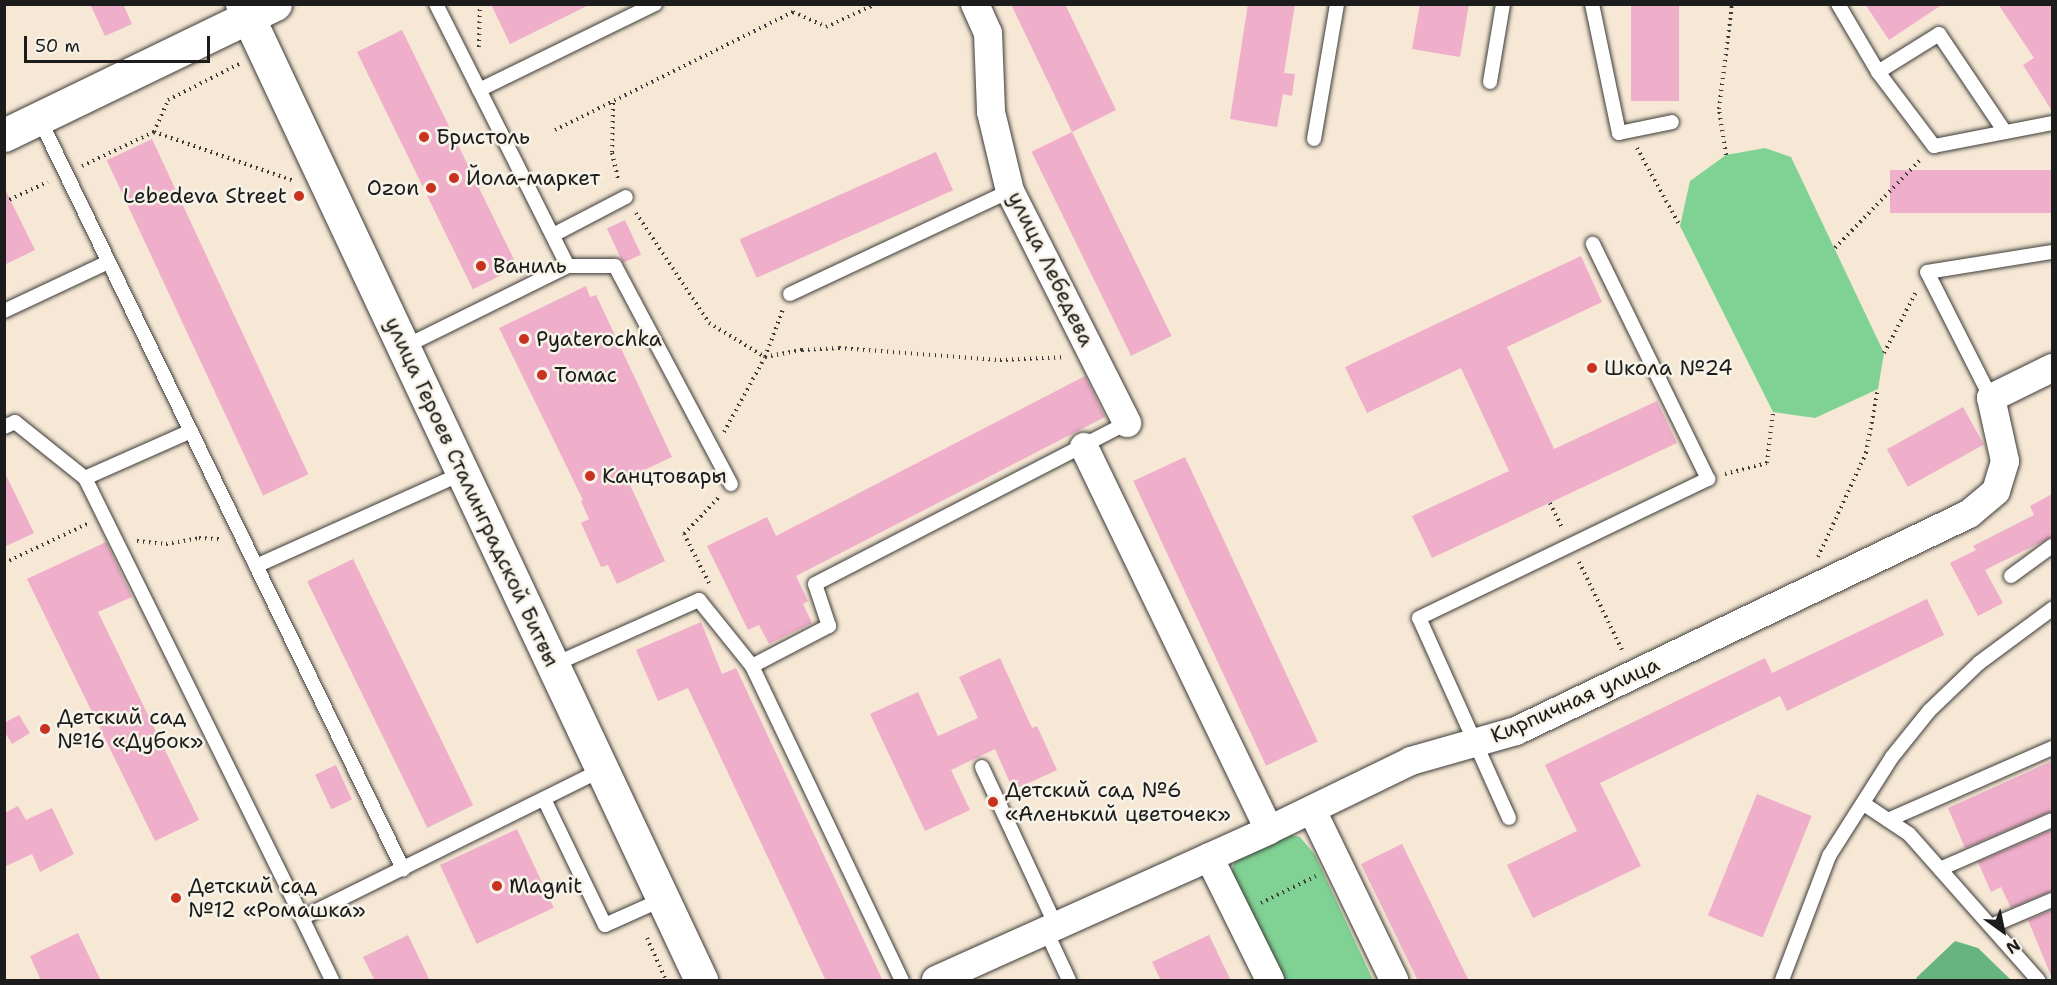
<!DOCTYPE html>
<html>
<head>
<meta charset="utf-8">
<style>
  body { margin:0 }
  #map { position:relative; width:2057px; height:985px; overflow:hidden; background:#f6e8d5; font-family:"Shantell Sans",sans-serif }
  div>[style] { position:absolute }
  .green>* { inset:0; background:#7fd294 }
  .forest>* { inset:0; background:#67b47e }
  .building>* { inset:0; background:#efaeca; transform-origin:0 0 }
  .path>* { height:4px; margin-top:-2px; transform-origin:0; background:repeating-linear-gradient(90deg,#3d3b38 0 1.5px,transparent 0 6px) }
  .roads { filter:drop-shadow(0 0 2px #3d3b38) drop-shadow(0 0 2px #3d3b38) }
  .lane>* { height:14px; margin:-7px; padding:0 7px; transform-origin:7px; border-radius:7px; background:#fff }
  .street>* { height:28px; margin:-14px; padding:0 14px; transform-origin:14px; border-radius:14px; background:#fff }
  .secondary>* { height:33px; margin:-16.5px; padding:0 16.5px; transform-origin:16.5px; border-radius:16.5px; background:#fff }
  .primary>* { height:33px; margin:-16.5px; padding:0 16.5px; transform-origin:16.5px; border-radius:16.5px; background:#fff }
  .dots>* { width:16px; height:16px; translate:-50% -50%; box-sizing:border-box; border:3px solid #f7f3e8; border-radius:50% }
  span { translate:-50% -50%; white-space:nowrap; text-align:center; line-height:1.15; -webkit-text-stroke:5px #f7f3e8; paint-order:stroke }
  .poi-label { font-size:21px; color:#1c1c1c }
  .left { translate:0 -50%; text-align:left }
  .right { translate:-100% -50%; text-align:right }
  .street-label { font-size:21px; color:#1c1c1c }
  .frame { position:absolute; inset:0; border:6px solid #1c1c1c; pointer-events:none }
  .north { position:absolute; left:1973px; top:901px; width:60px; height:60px; -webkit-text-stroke:4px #f7f3e8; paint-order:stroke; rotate:147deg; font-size:16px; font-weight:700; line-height:24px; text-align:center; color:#1c1c1c }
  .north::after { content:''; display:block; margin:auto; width:21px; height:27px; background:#1c1c1c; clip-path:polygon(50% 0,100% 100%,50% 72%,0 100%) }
  .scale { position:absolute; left:24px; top:36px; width:186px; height:27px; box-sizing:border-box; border:3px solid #1c1c1c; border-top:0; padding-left:8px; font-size:18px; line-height:21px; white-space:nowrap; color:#1c1c1c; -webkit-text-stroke:4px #f7f3e8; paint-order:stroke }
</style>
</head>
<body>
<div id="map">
  <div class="green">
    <div style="clip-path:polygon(1765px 148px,1791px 157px,1884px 353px,1878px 389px,1815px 418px,1773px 412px,1680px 226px,1690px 181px,1726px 155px)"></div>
    <div style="clip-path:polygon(1284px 833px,1300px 837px,1315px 855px,1373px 980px,1277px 980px,1229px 883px,1236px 856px)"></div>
  </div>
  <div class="forest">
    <div style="clip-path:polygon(1955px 941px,1978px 948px,2011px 980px,1918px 980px,1916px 978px)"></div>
  </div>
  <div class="building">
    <div style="clip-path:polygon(90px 4px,123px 4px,132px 24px,105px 36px)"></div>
    <div style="clip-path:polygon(491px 4px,591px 4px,510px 44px)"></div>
    <div style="clip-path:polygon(1011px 4px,1065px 4px,1116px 110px,1072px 132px)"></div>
    <div style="clip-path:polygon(1248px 4px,1295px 4px,1284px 73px,1295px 74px,1292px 96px,1283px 94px,1277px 127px,1230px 119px)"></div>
    <div style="clip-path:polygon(1420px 4px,1469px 4px,1460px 57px,1412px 49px)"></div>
    <div style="left:1631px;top:4px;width:48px;height:97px"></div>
    <div style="clip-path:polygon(1865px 4px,1943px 4px,1889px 40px)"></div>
    <div style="clip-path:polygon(1998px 4px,2052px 4px,2052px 111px,2023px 65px,2034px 58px)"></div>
    <div style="left:402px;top:30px;width:264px;height:50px;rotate:64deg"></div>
    <div style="left:1072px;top:132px;width:227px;height:45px;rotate:64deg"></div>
    <div style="left:152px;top:139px;width:370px;height:50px;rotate:65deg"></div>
    <div style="left:936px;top:152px;width:42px;height:215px;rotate:66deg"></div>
    <div style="left:2052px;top:170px;width:43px;height:162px;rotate:90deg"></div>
    <div style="clip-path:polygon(4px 187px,35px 250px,4px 265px)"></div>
    <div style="left:625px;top:220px;width:38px;height:20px;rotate:65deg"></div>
    <div style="clip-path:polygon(1581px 256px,1602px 302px,1507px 347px,1554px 449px,1657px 401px,1677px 443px,1432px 558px,1412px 516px,1509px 471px,1461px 368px,1367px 413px,1345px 367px)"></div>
    <div style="clip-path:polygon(586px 286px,590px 297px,596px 295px,672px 457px,627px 478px,665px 561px,617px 584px,608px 565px,601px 567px,581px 523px,589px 519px,581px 501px,583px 500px,499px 328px)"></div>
    <div style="clip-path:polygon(1085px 376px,1105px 417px,796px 576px,808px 601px,803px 604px,812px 623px,769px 644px,759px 625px,748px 630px,707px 546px,767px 517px,776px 536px)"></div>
    <div style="left:1963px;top:407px;width:43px;height:87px;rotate:61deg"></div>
    <div style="left:1185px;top:457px;width:314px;height:57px;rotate:65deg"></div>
    <div style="clip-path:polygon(4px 471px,34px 533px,4px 547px)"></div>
    <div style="clip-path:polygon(2052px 494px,2052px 537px,1985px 570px,2003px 603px,1978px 616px,1950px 563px,1976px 550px,1973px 546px,2034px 515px,2030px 506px)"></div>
    <div style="clip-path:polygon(106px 542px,132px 597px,98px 612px,199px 820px,155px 841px,27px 579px)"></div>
    <div style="left:353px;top:559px;width:274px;height:51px;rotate:64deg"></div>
    <div style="clip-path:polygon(1927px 599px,1944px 635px,1787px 711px,1780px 696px,1600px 783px,1641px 866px,1533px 918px,1507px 865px,1577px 831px,1545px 765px,1765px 658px,1772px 673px)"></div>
    <div style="clip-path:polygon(701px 622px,722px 674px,736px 668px,883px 981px,826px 981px,688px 688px,658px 701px,636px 650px)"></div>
    <div style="clip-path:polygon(1000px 658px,1032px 728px,1037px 726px,1057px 770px,1013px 790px,995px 749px,951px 770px,970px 810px,925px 831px,870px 714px,918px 692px,938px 736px,978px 718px,959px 677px)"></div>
    <div style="clip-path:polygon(19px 715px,30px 733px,12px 744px,4px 731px,4px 723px)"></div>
    <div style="clip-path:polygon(2052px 761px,2052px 811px,1965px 848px,1948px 808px)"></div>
    <div style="left:336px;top:765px;width:38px;height:23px;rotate:65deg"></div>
    <div style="left:1757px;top:794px;width:59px;height:131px;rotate:22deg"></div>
    <div style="clip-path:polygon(18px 806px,26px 820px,52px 808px,74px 854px,40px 872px,32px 854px,4px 867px,4px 813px)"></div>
    <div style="left:517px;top:829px;width:87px;height:85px;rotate:65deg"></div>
    <div style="clip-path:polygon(2052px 830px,2052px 891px,2011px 908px,2001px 887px,1991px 892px,1978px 862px)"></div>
    <div style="clip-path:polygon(1402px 844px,1469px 981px,1418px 981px,1361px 864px)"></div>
    <div style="clip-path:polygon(2052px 910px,2052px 978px,2028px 920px)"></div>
    <div style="clip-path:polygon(78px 933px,101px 981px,41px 981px,30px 956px)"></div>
    <div style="clip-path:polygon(408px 935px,430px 981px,375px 981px,363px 957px)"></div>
    <div style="clip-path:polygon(1209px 935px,1231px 981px,1161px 981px,1152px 962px)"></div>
  </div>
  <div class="path">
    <div style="left:479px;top:47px;width:43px;rotate:-88.7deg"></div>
    <div style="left:613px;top:103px;width:50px;rotate:91.1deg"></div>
    <div style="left:612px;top:153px;width:28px;rotate:77deg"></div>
    <div style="left:555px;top:130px;width:266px;rotate:-26.4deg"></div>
    <div style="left:793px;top:12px;width:36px;rotate:24deg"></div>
    <div style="left:826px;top:27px;width:55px;rotate:-24.7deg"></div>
    <div style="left:154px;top:132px;width:146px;rotate:19.2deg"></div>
    <div style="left:1637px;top:148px;width:89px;rotate:61.1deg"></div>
    <div style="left:1726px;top:155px;width:47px;rotate:-98.7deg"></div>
    <div style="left:1719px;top:109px;width:106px;rotate:-82.9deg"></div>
    <div style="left:82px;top:166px;width:80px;rotate:-25.3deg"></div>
    <div style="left:154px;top:132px;width:35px;rotate:-66deg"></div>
    <div style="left:168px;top:100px;width:80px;rotate:-26.9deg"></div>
    <div style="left:4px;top:202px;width:48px;rotate:-24.4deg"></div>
    <div style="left:636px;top:213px;width:132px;rotate:56.4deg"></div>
    <div style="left:709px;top:323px;width:66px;rotate:31.3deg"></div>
    <div style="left:765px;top:357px;width:38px;rotate:-11deg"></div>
    <div style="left:802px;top:350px;width:37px;rotate:-3deg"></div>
    <div style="left:839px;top:348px;width:161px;rotate:4.3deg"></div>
    <div style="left:1000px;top:360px;width:66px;rotate:-2.6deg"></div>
    <div style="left:1835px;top:248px;width:124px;rotate:-46deg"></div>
    <div style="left:1884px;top:353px;width:69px;rotate:-62.3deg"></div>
    <div style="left:724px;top:432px;width:85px;rotate:-61.3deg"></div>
    <div style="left:765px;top:357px;width:51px;rotate:-69.4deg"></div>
    <div style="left:1725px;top:474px;width:43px;rotate:-14.7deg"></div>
    <div style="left:1767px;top:463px;width:51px;rotate:-83.3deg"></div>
    <div style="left:1550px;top:503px;width:28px;rotate:64deg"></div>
    <div style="left:137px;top:541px;width:29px;rotate:6deg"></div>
    <div style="left:166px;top:544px;width:34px;rotate:-10deg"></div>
    <div style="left:199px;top:538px;width:22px;rotate:3deg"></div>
    <div style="left:1818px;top:557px;width:115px;rotate:-65.2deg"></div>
    <div style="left:1866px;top:453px;width:65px;rotate:-79.4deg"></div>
    <div style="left:1579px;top:562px;width:100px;rotate:63.9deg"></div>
    <div style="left:4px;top:563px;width:94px;rotate:-25.2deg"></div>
    <div style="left:709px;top:583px;width:55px;rotate:-117deg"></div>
    <div style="left:684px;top:534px;width:51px;rotate:-46.6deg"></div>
    <div style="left:1261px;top:903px;width:61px;rotate:-26.1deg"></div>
    <div style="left:647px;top:938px;width:46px;rotate:65.7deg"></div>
  </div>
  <div class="roads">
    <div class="lane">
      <div style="left:436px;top:4px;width:293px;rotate:63.3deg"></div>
      <div style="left:1592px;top:4px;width:132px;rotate:78.2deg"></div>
      <div style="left:1619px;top:133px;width:54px;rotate:-11.7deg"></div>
      <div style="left:1838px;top:4px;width:79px;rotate:59.5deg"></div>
      <div style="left:1878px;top:72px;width:93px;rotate:52.9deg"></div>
      <div style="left:1934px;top:146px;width:120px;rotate:-11deg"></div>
      <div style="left:1878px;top:72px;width:72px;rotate:-31.9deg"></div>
      <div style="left:1939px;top:34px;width:118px;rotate:56deg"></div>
      <div style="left:1490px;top:82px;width:79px;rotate:-80.5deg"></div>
      <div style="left:479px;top:90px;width:196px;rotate:-26deg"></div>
      <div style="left:39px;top:118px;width:835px;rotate:64.14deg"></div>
      <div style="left:1314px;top:139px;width:137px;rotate:-80.3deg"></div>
      <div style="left:553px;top:235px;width:82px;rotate:-27.5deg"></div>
      <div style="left:790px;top:294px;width:243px;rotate:-25.1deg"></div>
      <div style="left:4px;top:311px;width:115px;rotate:-25.2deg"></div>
      <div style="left:404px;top:347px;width:183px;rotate:-26.3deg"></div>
      <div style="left:568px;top:266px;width:47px"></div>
      <div style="left:615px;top:266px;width:247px;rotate:62deg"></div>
      <div style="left:1991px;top:398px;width:141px;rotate:-116.9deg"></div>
      <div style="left:1927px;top:272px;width:127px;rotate:-9.1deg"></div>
      <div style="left:4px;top:427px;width:12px;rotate:-24deg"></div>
      <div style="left:15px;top:422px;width:90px;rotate:38.7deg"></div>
      <div style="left:85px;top:478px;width:491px;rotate:63.7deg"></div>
      <div style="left:85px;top:478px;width:116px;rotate:-23.9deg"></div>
      <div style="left:256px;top:566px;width:227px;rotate:-24.2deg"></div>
      <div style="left:2011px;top:576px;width:51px;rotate:-36.2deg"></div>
      <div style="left:553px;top:665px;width:160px;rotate:-24deg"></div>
      <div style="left:699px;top:600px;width:85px;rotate:51.2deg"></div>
      <div style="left:752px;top:666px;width:87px;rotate:-27.5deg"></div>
      <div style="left:829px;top:626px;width:44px;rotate:-108.4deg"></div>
      <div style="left:815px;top:584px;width:351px;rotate:-27.3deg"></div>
      <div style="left:752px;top:666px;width:348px;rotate:64.5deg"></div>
      <div style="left:982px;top:767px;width:175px;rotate:65deg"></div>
      <div style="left:544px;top:799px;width:140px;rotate:64.2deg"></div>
      <div style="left:605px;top:925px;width:64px;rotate:-24.1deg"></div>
      <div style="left:1864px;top:804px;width:54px;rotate:33.7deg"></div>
      <div style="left:1909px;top:834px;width:195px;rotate:48.5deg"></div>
      <div style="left:1509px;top:818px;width:219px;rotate:-114.2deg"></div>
      <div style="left:1419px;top:618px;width:321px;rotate:-25.7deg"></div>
      <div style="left:1708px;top:479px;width:262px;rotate:-116.1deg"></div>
      <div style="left:1888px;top:820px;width:179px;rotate:-23.7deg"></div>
      <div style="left:1940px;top:869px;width:122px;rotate:-23.6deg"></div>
      <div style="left:1991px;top:926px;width:66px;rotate:-23.1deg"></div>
      <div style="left:1046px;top:931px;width:54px;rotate:64.9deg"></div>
      <div style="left:332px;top:980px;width:69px;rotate:-115.8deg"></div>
      <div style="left:302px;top:918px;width:335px;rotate:-26.3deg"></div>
      <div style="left:1782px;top:980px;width:133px;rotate:-69.2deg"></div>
      <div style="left:1829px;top:856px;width:117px;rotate:-57.5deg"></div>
      <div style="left:1892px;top:757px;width:59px;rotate:-51.2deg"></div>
      <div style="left:1929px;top:711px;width:69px;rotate:-43.8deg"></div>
      <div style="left:1979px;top:663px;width:91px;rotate:-36.5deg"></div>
    </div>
    <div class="street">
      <div style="left:975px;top:4px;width:32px;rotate:66deg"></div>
      <div style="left:988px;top:33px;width:79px;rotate:87.8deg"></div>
      <div style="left:991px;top:112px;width:81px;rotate:76.5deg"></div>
      <div style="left:1010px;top:191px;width:260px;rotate:63.2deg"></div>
      <div style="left:1084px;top:447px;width:425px;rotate:64.2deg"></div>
      <div style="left:1312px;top:810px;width:189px;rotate:64.2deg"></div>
      <div style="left:1209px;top:857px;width:137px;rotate:63.6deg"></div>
      <div style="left:936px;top:980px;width:365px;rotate:-24.2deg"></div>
      <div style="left:1269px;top:830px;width:158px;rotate:-25.9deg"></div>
      <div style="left:1411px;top:761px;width:109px;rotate:-15.9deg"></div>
      <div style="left:1516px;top:731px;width:502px;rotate:-25.6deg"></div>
      <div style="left:1969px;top:514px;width:35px;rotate:-40deg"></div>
      <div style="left:1996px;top:491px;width:31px;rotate:-73deg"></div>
      <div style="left:2005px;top:461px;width:65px;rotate:-102.5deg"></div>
      <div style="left:1991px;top:398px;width:68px;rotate:-26.2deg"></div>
    </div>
    <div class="secondary">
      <div style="left:242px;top:4px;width:1079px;rotate:64.81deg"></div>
    </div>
    <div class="primary">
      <div style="left:4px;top:135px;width:301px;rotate:-25.8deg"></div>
    </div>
  </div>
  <div class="dots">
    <div style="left:424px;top:137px;background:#c8321e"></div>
    <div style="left:454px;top:178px;background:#c8321e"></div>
    <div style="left:431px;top:188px;background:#c8321e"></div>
    <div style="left:299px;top:196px;background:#c8321e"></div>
    <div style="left:481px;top:266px;background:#c8321e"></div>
    <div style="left:524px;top:339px;background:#c8321e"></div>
    <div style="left:1592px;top:368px;background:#c8321e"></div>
    <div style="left:542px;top:375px;background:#c8321e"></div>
    <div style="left:590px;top:476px;background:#c8321e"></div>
    <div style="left:45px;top:729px;background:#c8321e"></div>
    <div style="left:993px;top:802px;background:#c8321e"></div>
    <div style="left:497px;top:886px;background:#c8321e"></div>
    <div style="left:176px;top:898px;background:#c8321e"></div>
  </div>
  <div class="poi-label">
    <span class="left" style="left:436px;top:137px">Бристоль</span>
    <span class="left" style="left:466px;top:178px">Йола-маркет</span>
    <span class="right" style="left:419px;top:188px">Ozon</span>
    <span class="right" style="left:287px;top:196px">Lebedeva Street</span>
    <span class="left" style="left:493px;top:266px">Ваниль</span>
    <span class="left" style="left:536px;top:339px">Pyaterochka</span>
    <span class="left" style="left:1604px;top:368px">Школа №24</span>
    <span class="left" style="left:554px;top:375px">Томас</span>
    <span class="left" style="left:602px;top:476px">Канцтовары</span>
    <span class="left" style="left:57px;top:729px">Детский сад<br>№16 «Дубок»</span>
    <span class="left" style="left:1005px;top:802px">Детский сад №6<br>«Аленький цветочек»</span>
    <span class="left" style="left:188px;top:898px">Детский сад<br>№12 «Ромашка»</span>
    <span class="left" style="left:509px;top:886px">Magnit</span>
  </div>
  <div class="street-label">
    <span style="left:1051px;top:269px;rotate:64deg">улица Лебедева</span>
    <span style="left:472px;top:492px;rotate:65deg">улица Героев Сталинградской Битвы</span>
    <span style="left:1575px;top:700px;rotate:-24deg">Кирпичная улица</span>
  </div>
  <div class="frame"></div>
  <div class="north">N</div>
  <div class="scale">50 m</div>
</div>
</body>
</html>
